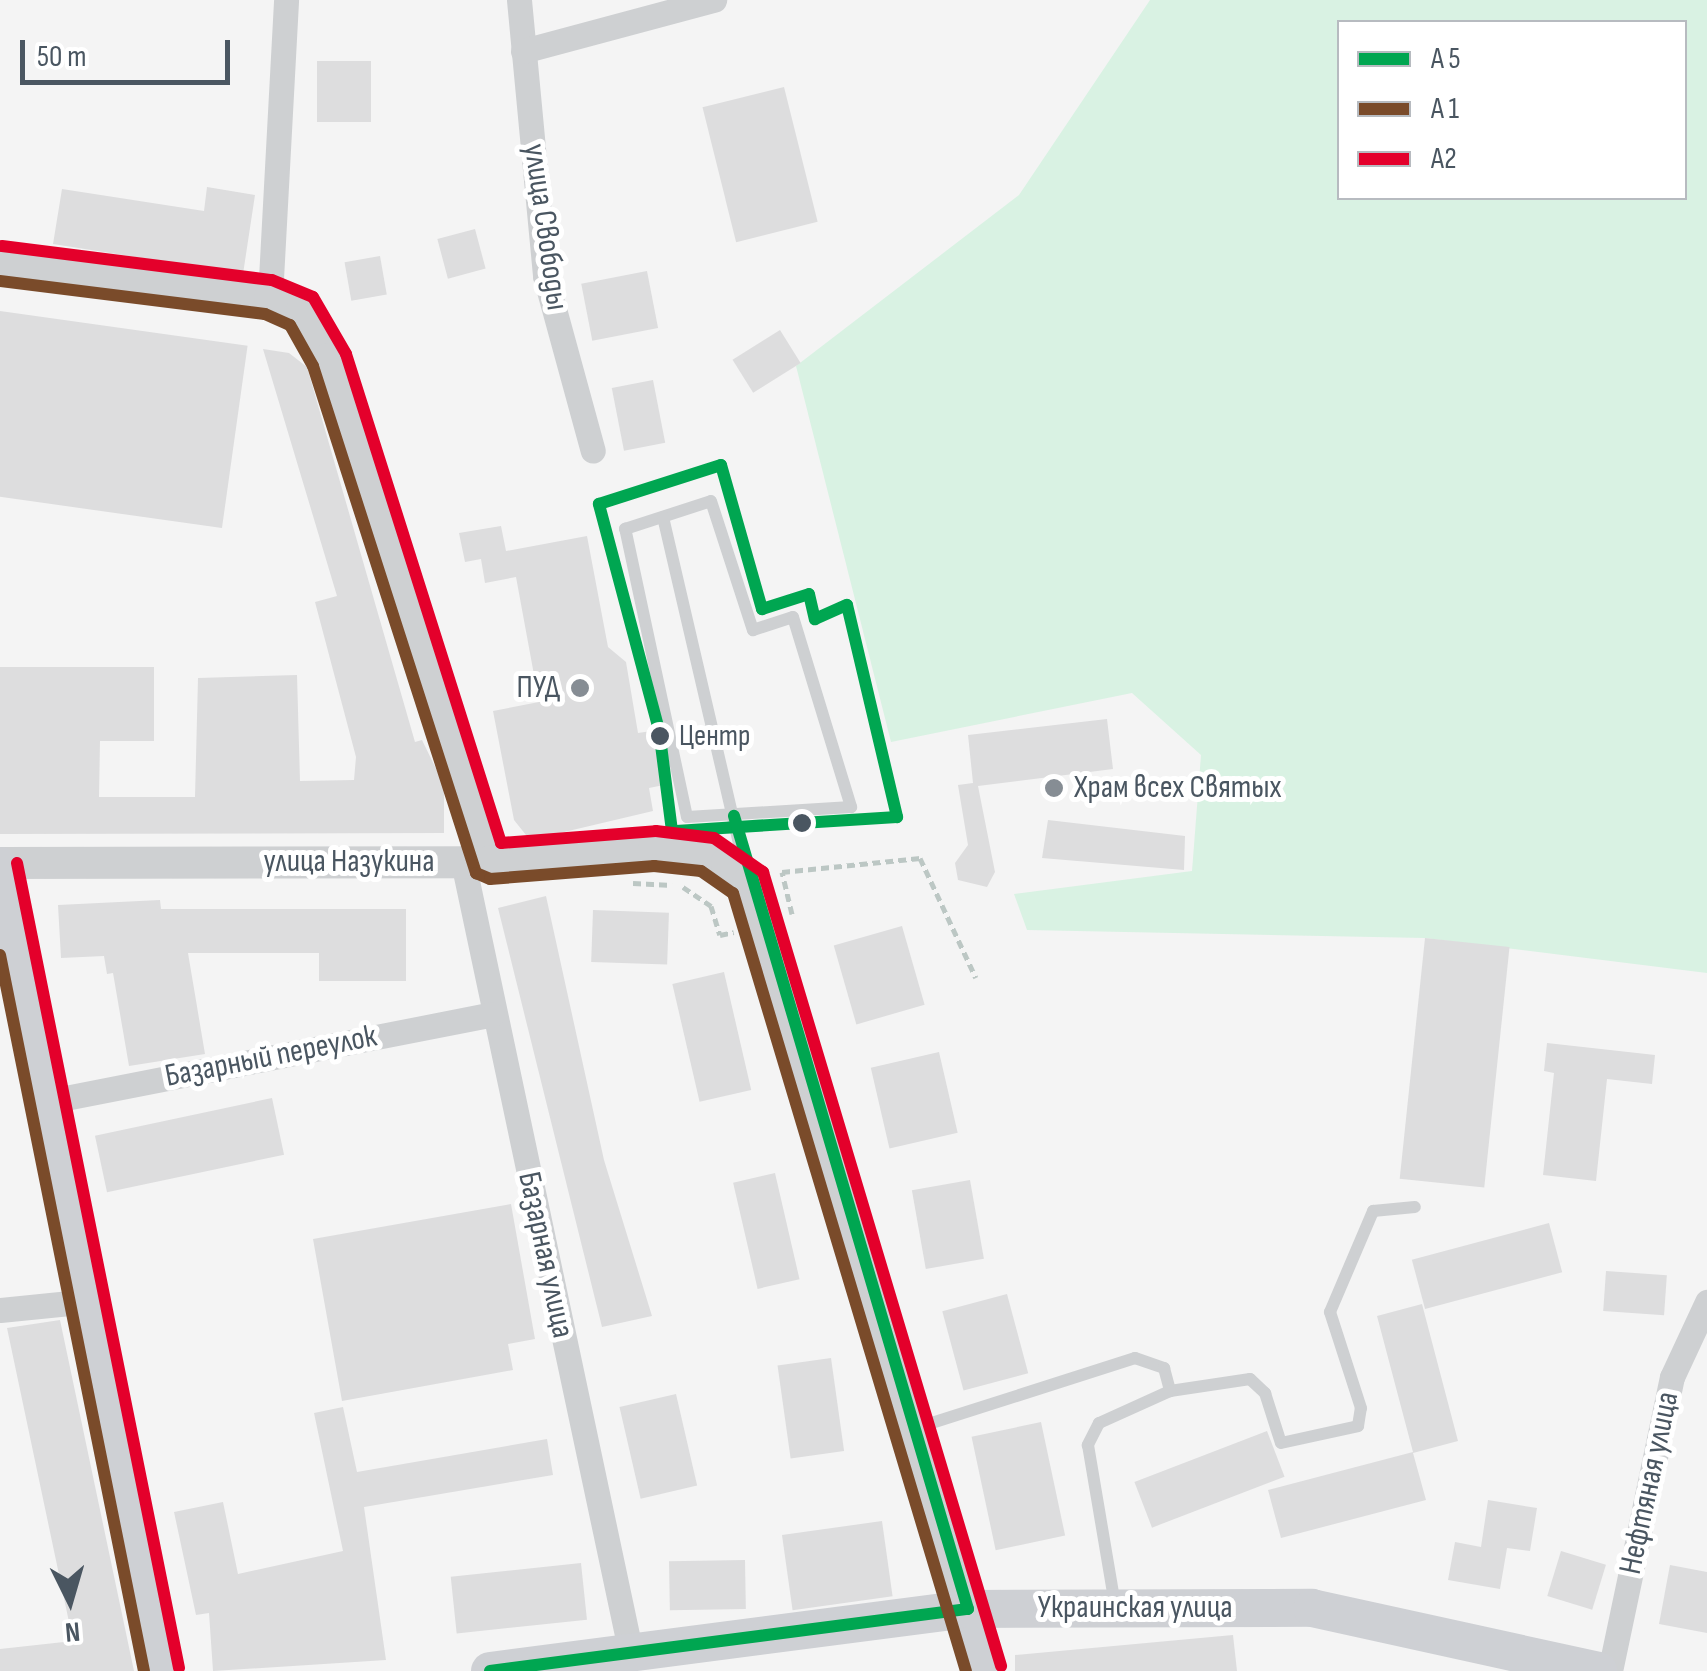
<!DOCTYPE html>
<html>
<head>
<meta charset="utf-8">
<style>
  body { margin:0 }
  #map { position:relative; width:1707px; height:1671px; overflow:hidden; background:#f4f4f4; font-family:"Sofia Sans Condensed",sans-serif }
  div>[style] { position:absolute }
  .green>* { inset:0; background:#d9f2e3 }
  .building>* { inset:0; background:#ddddde; transform-origin:0 0 }
  .path>* { height:5px; margin-top:-2.5px; transform-origin:0; background:repeating-linear-gradient(90deg,#bcc7c4 0 8px,transparent 0 13px) }
  .service>* { height:12px; margin:-6px; padding:0 6px; transform-origin:6px; border-radius:6px; background:#ced0d2 }
  .minor>* { height:25px; margin:-12.5px; padding:0 12.5px; transform-origin:12.5px; border-radius:12.5px; background:#ced0d2 }
  .tertiary>* { height:32px; margin:-16px; padding:0 16px; transform-origin:16px; border-radius:16px; background:#ced0d2 }
  .secondary>* { height:38px; margin:-19px; padding:0 19px; transform-origin:19px; border-radius:19px; background:#ced0d4 }
  .bus-1>* { height:12px; margin:-6px; padding:0 6px; transform-origin:6px; border-radius:6px; background:#00a651 }
  .bus-2>* { height:12px; margin:-6px; padding:0 6px; transform-origin:6px; border-radius:6px; background:#7a4b2a }
  .bus-3>* { height:12px; margin:-6px; padding:0 6px; transform-origin:6px; border-radius:6px; background:#e4002b }
  .dots>* { width:28px; height:28px; translate:-50% -50%; box-sizing:border-box; border:5px solid #fff; border-radius:50% }
  span { translate:-50% -50%; white-space:nowrap; text-align:center; line-height:1.15; -webkit-text-stroke:10px #fff; paint-order:stroke }
  .bus-label { font-size:30px; color:#4a5661 }
  .left { translate:0 -50%; text-align:left }
  .street-label { font-size:32px; color:#4a5661 }
  .poi-label { font-size:32px; color:#4a5661 }
  .right { translate:-100% -50%; text-align:right }
  .legend { position:absolute; left:1337px; top:20px; width:350px; height:180px; box-sizing:border-box; background:#fff; border:2px solid #b7bbc0; margin:0; padding:12px 18px; list-style:none; font-size:30px; color:#4a5661 }
  .legend li { display:flex; align-items:center; gap:20px; height:50px }
  .legend b { width:50px; border:2px solid #b7bbc0 }
  .north { position:absolute; left:20px; top:1551px; width:100px; height:100px; -webkit-text-stroke:8px #fff; paint-order:stroke; rotate:175deg; font-size:28px; font-weight:700; line-height:40px; text-align:center; color:#4a5661 }
  .north::after { content:''; display:block; margin:auto; width:35px; height:45px; background:#4a5661; clip-path:polygon(50% 0,100% 100%,50% 72%,0 100%) }
  .scale { position:absolute; left:20px; top:40px; width:210px; height:45px; box-sizing:border-box; border:5px solid #4a5661; border-top:0; padding-left:12px; font-size:30px; line-height:35px; white-space:nowrap; color:#4a5661; -webkit-text-stroke:8px #fff; paint-order:stroke }
</style>
</head>
<body>
<div id="map">
  <div class="green">
    <div style="clip-path:polygon(evenodd,1150px 0,1707px 0,1707px 973px,1425px 938px,1027px 930px,1014px 894px,1192px 871px,1201px 755px,1132px 693px,891px 742px,796px 366px,1019px 195px,1150px 0,1340px 22px,1684px 22px,1684px 198px,1340px 198px,1340px 22px)"></div>
  </div>
  <div class="building">
    <div style="left:317px;top:61px;width:54px;height:61px"></div>
    <div style="left:784px;top:87px;width:139px;height:84px;rotate:76deg"></div>
    <div style="clip-path:polygon(207px 187px,255px 195px,243px 274px,53px 244px,62px 189px,204px 211px)"></div>
    <div style="left:475px;top:229px;width:41px;height:39px;rotate:75deg"></div>
    <div style="left:380px;top:256px;width:39px;height:36px;rotate:80deg"></div>
    <div style="left:647px;top:271px;width:58px;height:67px;rotate:79deg"></div>
    <div style="left:0;top:311px;width:250px;height:184px;rotate:8deg"></div>
    <div style="left:780px;top:330px;width:39px;height:56px;rotate:58deg"></div>
    <div style="clip-path:polygon(263px 349px,289px 353px,307px 367px,415px 742px,422px 740px,444px 785px,444px 833px,0 834px,0 667px,154px 667px,154px 741px,100px 741px,99px 797px,195px 797px,198px 678px,297px 675px,300px 781px,354px 780px,356px 757px,315px 602px,337px 596px)"></div>
    <div style="left:653px;top:380px;width:64px;height:42px;rotate:79deg"></div>
    <div style="clip-path:polygon(501px 526px,506px 551px,587px 536px,608px 647px,626px 662px,638px 733px,658px 730px,669px 784px,649px 788px,653px 811px,543px 837px,526px 835px,514px 820px,493px 711px,539px 702px,516px 577px,485px 583px,481px 559px,465px 562px,459px 533px)"></div>
    <div style="clip-path:polygon(1107px 719px,1113px 769px,978px 786px,995px 872px,987px 887px,958px 880px,955px 863px,968px 845px,958px 785px,973px 783px,968px 735px)"></div>
    <div style="clip-path:polygon(1048px 820px,1185px 836px,1184px 870px,1042px 858px)"></div>
    <div style="clip-path:polygon(546px 896px,604px 1160px,652px 1316px,602px 1327px,498px 908px)"></div>
    <div style="clip-path:polygon(160px 900px,161px 909px,406px 909px,406px 981px,319px 981px,319px 953px,188px 953px,205px 1054px,129px 1066px,113px 973px,107px 974px,104px 956px,61px 958px,58px 905px)"></div>
    <div style="left:593px;top:910px;width:76px;height:52px;rotate:2deg"></div>
    <div style="left:902px;top:926px;width:82px;height:71px;rotate:74deg"></div>
    <div style="left:1425px;top:938px;width:85px;height:242px;rotate:6deg"></div>
    <div style="left:724px;top:972px;width:121px;height:53px;rotate:77deg"></div>
    <div style="clip-path:polygon(1547px 1043px,1655px 1055px,1652px 1084px,1607px 1079px,1596px 1181px,1543px 1175px,1554px 1073px,1544px 1071px)"></div>
    <div style="left:939px;top:1052px;width:83px;height:70px;rotate:77deg"></div>
    <div style="left:272px;top:1098px;width:58px;height:181px;rotate:78deg"></div>
    <div style="left:775px;top:1173px;width:109px;height:43px;rotate:77deg"></div>
    <div style="left:970px;top:1180px;width:80px;height:59px;rotate:80deg"></div>
    <div style="clip-path:polygon(511px 1204px,535px 1339px,508px 1344px,513px 1370px,342px 1401px,313px 1239px)"></div>
    <div style="left:1549px;top:1223px;width:51px;height:142px;rotate:75deg"></div>
    <div style="left:1606px;top:1271px;width:61px;height:40px;rotate:4deg"></div>
    <div style="left:1007px;top:1294px;width:82px;height:67px;rotate:75deg"></div>
    <div style="clip-path:polygon(1422px 1304px,1458px 1441px,1413px 1453px,1426px 1500px,1281px 1538px,1268px 1490px,1413px 1452px,1377px 1316px)"></div>
    <div style="clip-path:polygon(60px 1320px,134px 1671px,0 1671px,0 1649px,73px 1641px,7px 1328px)"></div>
    <div style="left:831px;top:1358px;width:94px;height:54px;rotate:82deg"></div>
    <div style="left:676px;top:1394px;width:94px;height:58px;rotate:77deg"></div>
    <div style="clip-path:polygon(343px 1407px,357px 1472px,547px 1439px,553px 1475px,364px 1507px,386px 1660px,213px 1671px,209px 1613px,196px 1615px,174px 1512px,223px 1502px,238px 1574px,343px 1551px,314px 1413px)"></div>
    <div style="left:1041px;top:1422px;width:116px;height:71px;rotate:78deg"></div>
    <div style="left:1267px;top:1431px;width:49px;height:142px;rotate:69deg"></div>
    <div style="clip-path:polygon(1488px 1500px,1537px 1508px,1530px 1551px,1507px 1548px,1500px 1589px,1448px 1580px,1455px 1542px,1481px 1547px)"></div>
    <div style="left:882px;top:1521px;width:76px;height:101px;rotate:82deg"></div>
    <div style="left:1561px;top:1551px;width:47px;height:47px;rotate:17deg"></div>
    <div style="left:745px;top:1560px;width:49px;height:76px;rotate:89deg"></div>
    <div style="left:581px;top:1563px;width:57px;height:131px;rotate:84deg"></div>
    <div style="clip-path:polygon(1670px 1565px,1707px 1572px,1707px 1633px,1659px 1624px)"></div>
    <div style="clip-path:polygon(1233px 1635px,1237px 1671px,1015px 1671px,1015px 1655px)"></div>
  </div>
  <div class="path">
    <div style="left:633px;top:883px;width:39px;rotate:3deg"></div>
    <div style="left:683px;top:887px;width:34px;rotate:34deg"></div>
    <div style="left:711px;top:906px;width:30px;rotate:73deg"></div>
    <div style="left:720px;top:935px;width:14px;rotate:-12deg"></div>
    <div style="left:792px;top:914px;width:43px;rotate:-103.4deg"></div>
    <div style="left:782px;top:872px;width:139px;rotate:-5.8deg"></div>
    <div style="left:920px;top:858px;width:132px;rotate:65deg"></div>
  </div>
  <div class="service">
    <div style="left:711px;top:501px;width:136px;rotate:72deg"></div>
    <div style="left:753px;top:630px;width:42px;rotate:-18deg"></div>
    <div style="left:793px;top:617px;width:199px;rotate:73deg"></div>
    <div style="left:851px;top:807px;width:164px;rotate:176.5deg"></div>
    <div style="left:687px;top:817px;width:295px;rotate:-102.1deg"></div>
    <div style="left:625px;top:529px;width:90px;rotate:-18deg"></div>
    <div style="left:663px;top:517px;width:361px;rotate:76.9deg"></div>
    <div style="left:1170px;top:1391px;width:81px;rotate:-8.5deg"></div>
    <div style="left:1250px;top:1379px;width:21px;rotate:43deg"></div>
    <div style="left:1265px;top:1393px;width:52px;rotate:72.3deg"></div>
    <div style="left:1281px;top:1443px;width:79px;rotate:-12.4deg"></div>
    <div style="left:1358px;top:1426px;width:18px;rotate:-81deg"></div>
    <div style="left:1361px;top:1408px;width:101px;rotate:-107.9deg"></div>
    <div style="left:1330px;top:1312px;width:110px;rotate:-66.9deg"></div>
    <div style="left:1373px;top:1211px;width:42px;rotate:-5.4deg"></div>
    <div style="left:916px;top:1428px;width:230px;rotate:-17.7deg"></div>
    <div style="left:1135px;top:1358px;width:31px;rotate:19deg"></div>
    <div style="left:1164px;top:1368px;width:24px;rotate:75deg"></div>
    <div style="left:1170px;top:1391px;width:78px;rotate:155.7deg"></div>
    <div style="left:1099px;top:1423px;width:25px;rotate:117deg"></div>
    <div style="left:1088px;top:1445px;width:161px;rotate:80.4deg"></div>
  </div>
  <div class="minor">
    <div style="left:519px;top:0;width:277px;rotate:84.6deg"></div>
    <div style="left:545px;top:276px;width:181px;rotate:74.7deg"></div>
    <div style="left:523px;top:51px;width:198px;rotate:-15deg"></div>
    <div style="left:270px;top:297px;width:297px;rotate:-86.9deg"></div>
    <div style="left:463px;top:862px;width:805px;rotate:78.02deg"></div>
    <div style="left:50px;top:1101px;width:450px;rotate:-11.1deg"></div>
    <div style="left:0;top:1310px;width:90px;rotate:-5.7deg"></div>
    <div style="left:1610px;top:1671px;width:300px;rotate:-78.1deg"></div>
    <div style="left:1672px;top:1377px;width:83px;rotate:-65deg"></div>
  </div>
  <div class="tertiary">
    <div style="left:0;top:263px;width:272px;rotate:7.2deg"></div>
    <div style="left:270px;top:297px;width:35px;rotate:24deg"></div>
    <div style="left:302px;top:311px;width:55px;rotate:60.6deg"></div>
    <div style="left:329px;top:359px;width:528px;rotate:72.35deg"></div>
    <div style="left:0;top:863px;width:489px;rotate:-0.1deg"></div>
    <div style="left:489px;top:862px;width:166px;rotate:-4.8deg"></div>
    <div style="left:654px;top:848px;width:75px;rotate:11.6deg"></div>
    <div style="left:727px;top:863px;width:28px;rotate:42deg"></div>
    <div style="left:748px;top:882px;width:760px;rotate:73.16deg"></div>
  </div>
  <div class="secondary">
    <div style="left:0;top:866px;width:821px;rotate:78.62deg"></div>
    <div style="left:968px;top:1609px;width:64px;rotate:75.5deg"></div>
    <div style="left:490px;top:1671px;width:482px;rotate:-7.4deg"></div>
    <div style="left:968px;top:1609px;width:344px;rotate:-0.2deg"></div>
    <div style="left:1312px;top:1608px;width:293px;rotate:12.4deg"></div>
  </div>
  <div class="bus-1">
    <div style="left:721px;top:465px;width:150px;rotate:74.1deg"></div>
    <div style="left:762px;top:609px;width:49px;rotate:-17.7deg"></div>
    <div style="left:809px;top:594px;width:26px;rotate:77deg"></div>
    <div style="left:815px;top:619px;width:35px;rotate:-24deg"></div>
    <div style="left:847px;top:605px;width:218px;rotate:76.7deg"></div>
    <div style="left:897px;top:817px;width:225px;rotate:176.4deg"></div>
    <div style="left:672px;top:831px;width:102px;rotate:-97.3deg"></div>
    <div style="left:659px;top:730px;width:234px;rotate:-104.9deg"></div>
    <div style="left:599px;top:504px;width:128px;rotate:-17.7deg"></div>
    <div style="left:490px;top:1671px;width:482px;rotate:-7.4deg"></div>
    <div style="left:968px;top:1609px;width:827px;rotate:-106.44deg"></div>
  </div>
  <div class="bus-2">
    <div style="left:0;top:281px;width:267px;rotate:7.1deg"></div>
    <div style="left:265px;top:314px;width:27px;rotate:24deg"></div>
    <div style="left:290px;top:325px;width:47px;rotate:60.7deg"></div>
    <div style="left:313px;top:366px;width:533px;rotate:72.18deg"></div>
    <div style="left:476px;top:873px;width:15px;rotate:23deg"></div>
    <div style="left:490px;top:879px;width:165px;rotate:-4.5deg"></div>
    <div style="left:654px;top:866px;width:47px;rotate:6.1deg"></div>
    <div style="left:701px;top:871px;width:39px;rotate:35deg"></div>
    <div style="left:733px;top:893px;width:812px;rotate:73.33deg"></div>
    <div style="left:0;top:955px;width:730px;rotate:78.63deg"></div>
  </div>
  <div class="bus-3">
    <div style="left:2px;top:246px;width:272px;rotate:7.2deg"></div>
    <div style="left:272px;top:280px;width:44px;rotate:22.5deg"></div>
    <div style="left:313px;top:297px;width:66px;rotate:59.9deg"></div>
    <div style="left:346px;top:354px;width:513px;rotate:72.41deg"></div>
    <div style="left:501px;top:843px;width:155px;rotate:-4.4deg"></div>
    <div style="left:656px;top:831px;width:58px;rotate:6.9deg"></div>
    <div style="left:714px;top:838px;width:60px;rotate:34.8deg"></div>
    <div style="left:763px;top:872px;width:829px;rotate:73.31deg"></div>
    <div style="left:17px;top:863px;width:821px;rotate:78.62deg"></div>
  </div>
  <div class="dots">
    <div style="left:580px;top:688px;background:#868d94"></div>
    <div style="left:660px;top:736px;background:#4a5661"></div>
    <div style="left:1054px;top:788px;background:#868d94"></div>
    <div style="left:802px;top:823px;background:#4a5661"></div>
  </div>
  <div class="bus-label">
    <span class="left" style="left:679px;top:736px">Центр</span>
  </div>
  <div class="street-label">
    <span style="left:545px;top:227px;rotate:82deg">улица Свободы</span>
    <span style="left:349px;top:862px">улица Назукина</span>
    <span style="left:271px;top:1057px;rotate:-11deg">Базарный переулок</span>
    <span style="left:545px;top:1255px;rotate:78deg">Базарная улица</span>
    <span style="left:1650px;top:1483px;rotate:-78deg">Нефтяная улица</span>
    <span style="left:1135px;top:1608px">Украинская улица</span>
  </div>
  <div class="poi-label">
    <span class="right" style="left:560px;top:688px">ПУД</span>
    <span class="left" style="left:1074px;top:788px">Храм всех Святых</span>
  </div>
  <ul class="legend">
  <li><b style="height:12px;background:#00a651"></b>A 5</li>
  <li><b style="height:12px;background:#7a4b2a"></b>A 1</li>
  <li><b style="height:12px;background:#e4002b"></b>A2</li>
  </ul>
  <div class="north">N</div>
  <div class="scale">50 m</div>
</div>
</body>
</html>
